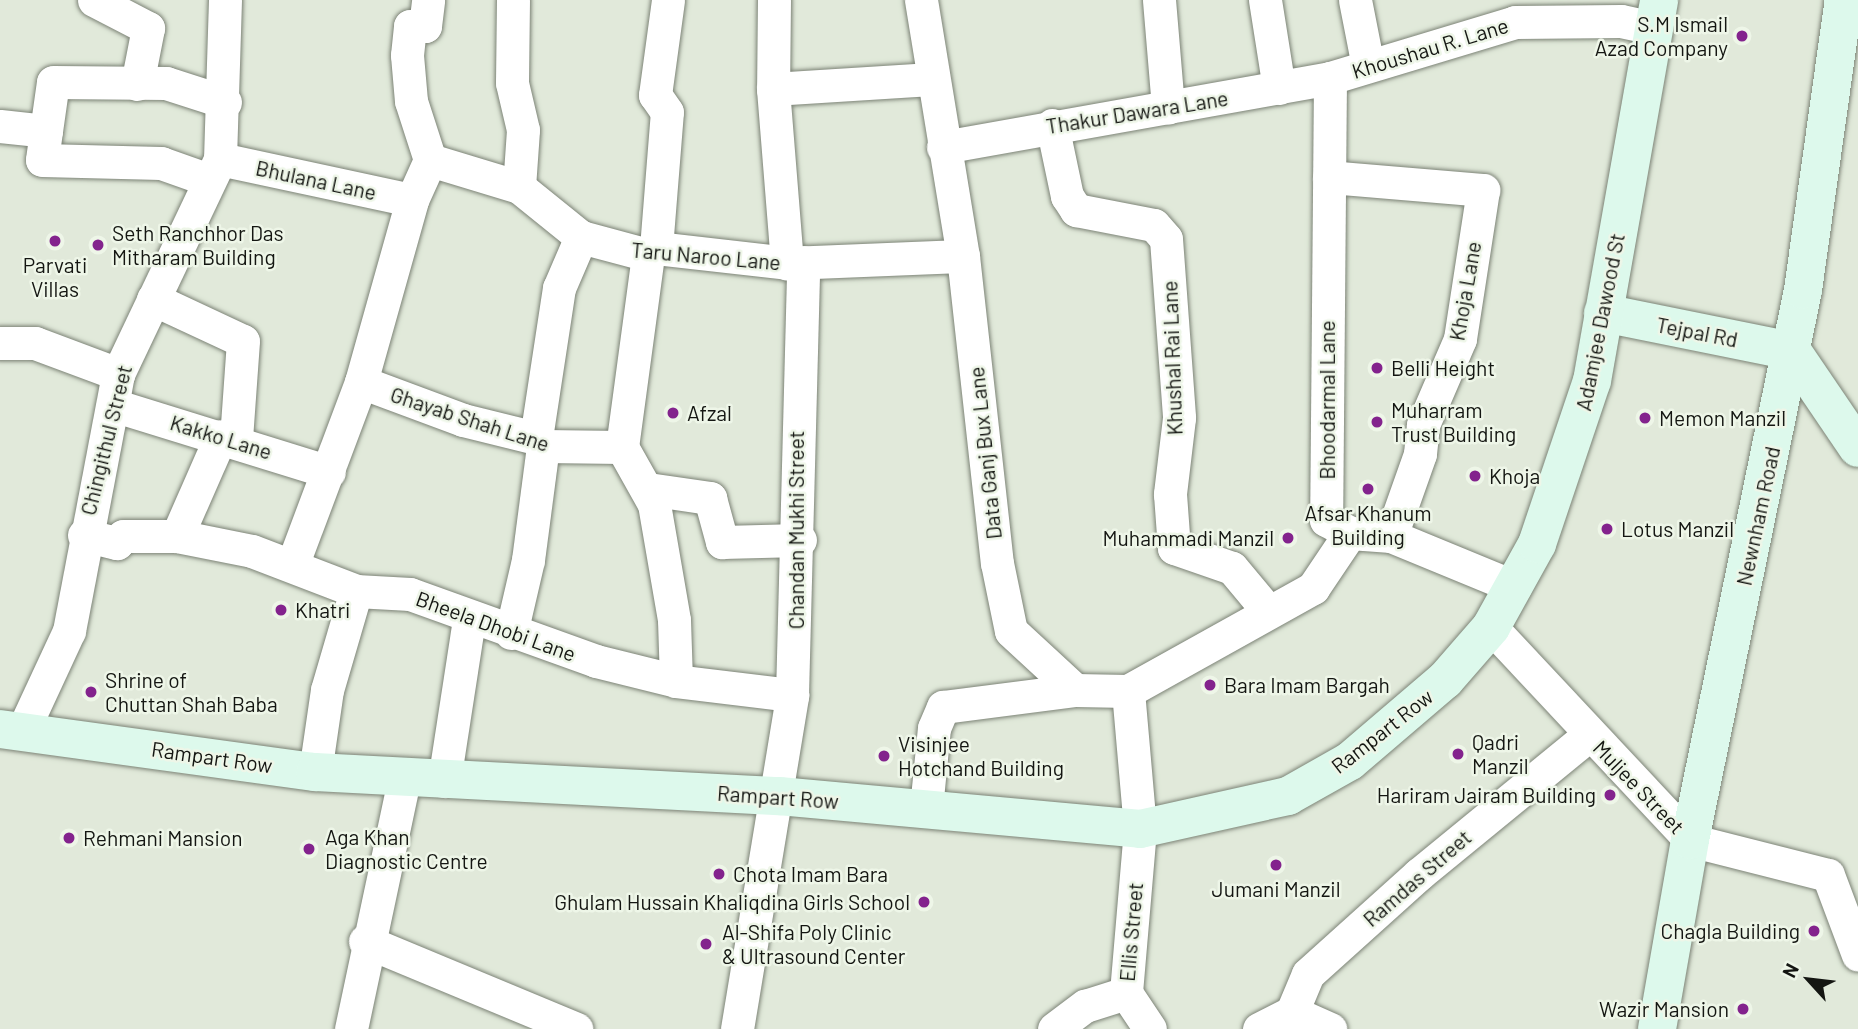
<!DOCTYPE html>
<html>
<head>
<meta charset="utf-8">
<style>
  body { margin:0 }
  #map { position:relative; width:1858px; height:1029px; overflow:hidden; background:#e1e9da; font-family:Barlow,sans-serif }
  div>[style] { position:absolute }
  .roads { filter:drop-shadow(0 0 2px #7c8376) drop-shadow(0 0 2px #7c8376) }
  .street>* { height:33px; margin:-16.5px; padding:0 16.5px; transform-origin:16.5px; border-radius:16.5px; background:#fff }
  .secondary>* { height:38px; margin:-19px; padding:0 19px; transform-origin:19px; border-radius:19px; background:#ddf9ec }
  .dots>* { width:19px; height:19px; translate:-50% -50%; box-sizing:border-box; border:4px solid #eef6e8; border-radius:50% }
  span { translate:-50% -50%; white-space:nowrap; text-align:center; line-height:1.15; -webkit-text-stroke:5px #eef6e8; paint-order:stroke }
  .poi-label { font-size:21px; color:#141612 }
  .right { translate:-100% -50%; text-align:right }
  .left { translate:0 -50%; text-align:left }
  .street-label { font-size:21px; color:#141612 }
  .north { position:absolute; left:1774px; top:945px; width:70px; height:70px; -webkit-text-stroke:5px #eef6e8; paint-order:stroke; rotate:297deg; font-size:19px; font-weight:700; line-height:28px; text-align:center; color:#141612 }
  .north::after { content:''; display:block; margin:auto; width:24px; height:32px; background:#141612; clip-path:polygon(50% 0,100% 100%,50% 72%,0 100%) }
</style>
</head>
<body>
<div id="map">
  <div class="roads">
    <div class="street">
      <div style="left:94px;top:0;width:61px;rotate:27.4deg"></div>
      <div style="left:148px;top:28px;width:57px;rotate:101.1deg"></div>
      <div style="left:513px;top:0;width:83px;rotate:90.7deg"></div>
      <div style="left:512px;top:83px;width:48px;rotate:76.8deg"></div>
      <div style="left:523px;top:130px;width:57px;rotate:94deg"></div>
      <div style="left:774px;top:0;width:89px;rotate:90.6deg"></div>
      <div style="left:773px;top:89px;width:175px;rotate:85.4deg"></div>
      <div style="left:921px;top:0;width:259px;rotate:80.7deg"></div>
      <div style="left:963px;top:256px;width:309px;rotate:83.7deg"></div>
      <div style="left:997px;top:563px;width:69px;rotate:78.4deg"></div>
      <div style="left:1011px;top:631px;width:87px;rotate:42.7deg"></div>
      <div style="left:1075px;top:690px;width:53px;rotate:1.1deg"></div>
      <div style="left:1128px;top:691px;width:139px;rotate:85deg"></div>
      <div style="left:1140px;top:829px;width:165px;rotate:94.9deg"></div>
      <div style="left:1126px;top:993px;width:43px;rotate:56.3deg"></div>
      <div style="left:1159px;top:0;width:108px;rotate:85.2deg"></div>
      <div style="left:1265px;top:0;width:89px;rotate:81deg"></div>
      <div style="left:1355px;top:0;width:67px;rotate:78.9deg"></div>
      <div style="left:1330px;top:78px;width:442px;rotate:90.5deg"></div>
      <div style="left:1326px;top:520px;width:27px;rotate:28deg"></div>
      <div style="left:1350px;top:533px;width:41px;rotate:4.2deg"></div>
      <div style="left:1391px;top:536px;width:134px;rotate:22.4deg"></div>
      <div style="left:773px;top:89px;width:158px;rotate:-3.6deg"></div>
      <div style="left:1052px;top:125px;width:73px;rotate:78.1deg"></div>
      <div style="left:1067px;top:196px;width:17px;rotate:57deg"></div>
      <div style="left:1076px;top:210px;width:79px;rotate:10.9deg"></div>
      <div style="left:1154px;top:225px;width:18px;rotate:49deg"></div>
      <div style="left:1166px;top:239px;width:179px;rotate:85.8deg"></div>
      <div style="left:1179px;top:418px;width:77px;rotate:96.8deg"></div>
      <div style="left:1170px;top:494px;width:54px;rotate:85.8deg"></div>
      <div style="left:1174px;top:548px;width:61px;rotate:19deg"></div>
      <div style="left:1232px;top:568px;width:56px;rotate:50.1deg"></div>
      <div style="left:0;top:126px;width:46px;rotate:6.2deg"></div>
      <div style="left:46px;top:131px;width:29px;rotate:98deg"></div>
      <div style="left:42px;top:160px;width:119px;rotate:1.4deg"></div>
      <div style="left:161px;top:163px;width:51px;rotate:19.5deg"></div>
      <div style="left:46px;top:131px;width:49px;rotate:-81.9deg"></div>
      <div style="left:53px;top:82px;width:113px;rotate:0.5deg"></div>
      <div style="left:166px;top:83px;width:62px;rotate:17.9deg"></div>
      <div style="left:943px;top:147px;width:393px;rotate:-10.1deg"></div>
      <div style="left:1330px;top:78px;width:193px;rotate:-16.8deg"></div>
      <div style="left:1515px;top:22px;width:106px;rotate:-0.5deg"></div>
      <div style="left:1621px;top:21px;width:35px;rotate:12deg"></div>
      <div style="left:220px;top:159px;width:196px;rotate:12.1deg"></div>
      <div style="left:430px;top:160px;width:93px;rotate:16.9deg"></div>
      <div style="left:519px;top:187px;width:80px;rotate:38.9deg"></div>
      <div style="left:581px;top:237px;width:69px;rotate:15deg"></div>
      <div style="left:648px;top:255px;width:11px;rotate:-41deg"></div>
      <div style="left:656px;top:248px;width:132px;rotate:6.5deg"></div>
      <div style="left:787px;top:263px;width:176px;rotate:-2.3deg"></div>
      <div style="left:1329px;top:177px;width:155px;rotate:4.8deg"></div>
      <div style="left:1483px;top:190px;width:151px;rotate:98.8deg"></div>
      <div style="left:1460px;top:339px;width:94px;rotate:113.3deg"></div>
      <div style="left:1423px;top:425px;width:29px;rotate:96deg"></div>
      <div style="left:1420px;top:454px;width:87px;rotate:109.5deg"></div>
      <div style="left:656px;top:248px;width:136px;rotate:-85.4deg"></div>
      <div style="left:667px;top:112px;width:21px;rotate:-125deg"></div>
      <div style="left:655px;top:95px;width:96px;rotate:-82.2deg"></div>
      <div style="left:648px;top:255px;width:194px;rotate:97.7deg"></div>
      <div style="left:622px;top:447px;width:65px;rotate:60.7deg"></div>
      <div style="left:654px;top:504px;width:118px;rotate:80.2deg"></div>
      <div style="left:674px;top:620px;width:61px;rotate:88.1deg"></div>
      <div style="left:153px;top:299px;width:99px;rotate:25deg"></div>
      <div style="left:243px;top:341px;width:98px;rotate:94.1deg"></div>
      <div style="left:0;top:343px;width:35px"></div>
      <div style="left:35px;top:343px;width:89px;rotate:20.5deg"></div>
      <div style="left:361px;top:382px;width:109px;rotate:20.4deg"></div>
      <div style="left:463px;top:420px;width:75px;rotate:13.9deg"></div>
      <div style="left:536px;top:438px;width:11px;rotate:49deg"></div>
      <div style="left:543px;top:446px;width:79px;rotate:0.7deg"></div>
      <div style="left:113px;top:405px;width:226px;rotate:17.2deg"></div>
      <div style="left:536px;top:438px;width:152px;rotate:-81.3deg"></div>
      <div style="left:559px;top:288px;width:56px;rotate:-66.7deg"></div>
      <div style="left:648px;top:489px;width:63px;rotate:8.3deg"></div>
      <div style="left:710px;top:498px;width:46px;rotate:74.7deg"></div>
      <div style="left:722px;top:542px;width:78px;rotate:-1.5deg"></div>
      <div style="left:84px;top:535px;width:34px;rotate:14deg"></div>
      <div style="left:117px;top:543px;width:9px;rotate:-49deg"></div>
      <div style="left:123px;top:536px;width:54px"></div>
      <div style="left:177px;top:536px;width:76px;rotate:11.3deg"></div>
      <div style="left:252px;top:551px;width:111px;rotate:21deg"></div>
      <div style="left:356px;top:591px;width:54px;rotate:3.2deg"></div>
      <div style="left:410px;top:594px;width:198px;rotate:19.8deg"></div>
      <div style="left:596px;top:661px;width:82px;rotate:14deg"></div>
      <div style="left:676px;top:681px;width:117px;rotate:6.9deg"></div>
      <div style="left:177px;top:536px;width:109px;rotate:-66.3deg"></div>
      <div style="left:293px;top:563px;width:193px;rotate:-69.4deg"></div>
      <div style="left:361px;top:382px;width:189px;rotate:-74.3deg"></div>
      <div style="left:412px;top:200px;width:44px;rotate:-65.8deg"></div>
      <div style="left:430px;top:160px;width:62px;rotate:-107.9deg"></div>
      <div style="left:411px;top:101px;width:46px;rotate:-95deg"></div>
      <div style="left:407px;top:55px;width:29px;rotate:-84deg"></div>
      <div style="left:410px;top:26px;width:15px"></div>
      <div style="left:425px;top:26px;width:26px;rotate:-83deg"></div>
      <div style="left:1491px;top:627px;width:291px;rotate:46.9deg"></div>
      <div style="left:1690px;top:840px;width:142px;rotate:14.2deg"></div>
      <div style="left:1828px;top:875px;width:85px;rotate:69.4deg"></div>
      <div style="left:511px;top:633px;width:75px;rotate:-76.9deg"></div>
      <div style="left:528px;top:560px;width:115px;rotate:-82.5deg"></div>
      <div style="left:1128px;top:691px;width:212px;rotate:-29.1deg"></div>
      <div style="left:1313px;top:588px;width:66px;rotate:-56.1deg"></div>
      <div style="left:23px;top:730px;width:109px;rotate:-65.1deg"></div>
      <div style="left:69px;top:631px;width:262px;rotate:-79.2deg"></div>
      <div style="left:118px;top:374px;width:238px;rotate:-64.6deg"></div>
      <div style="left:220px;top:159px;width:159px;rotate:-88.2deg"></div>
      <div style="left:315px;top:772px;width:83px;rotate:-81.7deg"></div>
      <div style="left:327px;top:690px;width:103px;rotate:-73.7deg"></div>
      <div style="left:444px;top:781px;width:163px;rotate:-81.2deg"></div>
      <div style="left:926px;top:808px;width:80px;rotate:-84.3deg"></div>
      <div style="left:934px;top:728px;width:23px;rotate:-67deg"></div>
      <div style="left:943px;top:707px;width:133px;rotate:-7.3deg"></div>
      <div style="left:365px;top:941px;width:229px;rotate:22.6deg"></div>
      <div style="left:1292px;top:1012px;width:42px;rotate:24.1deg"></div>
      <div style="left:351px;top:1029px;width:256px;rotate:-78deg"></div>
      <div style="left:737px;top:1029px;width:338px;rotate:-80.6deg"></div>
      <div style="left:792px;top:695px;width:433px;rotate:-88.5deg"></div>
      <div style="left:1054px;top:1029px;width:39px;rotate:-37deg"></div>
      <div style="left:1085px;top:1006px;width:43px;rotate:-17.6deg"></div>
      <div style="left:1259px;top:1029px;width:37px;rotate:-27deg"></div>
      <div style="left:1292px;top:1012px;width:41px;rotate:-67.2deg"></div>
      <div style="left:1308px;top:974px;width:149px;rotate:-42deg"></div>
      <div style="left:1419px;top:874px;width:220px;rotate:-39.3deg"></div>
    </div>
    <div class="secondary">
      <div style="left:1603px;top:313px;width:193px;rotate:11.4deg"></div>
      <div style="left:1792px;top:351px;width:117px;rotate:55.8deg"></div>
      <div style="left:0;top:729px;width:318px;rotate:7.8deg"></div>
      <div style="left:315px;top:772px;width:465px;rotate:3deg"></div>
      <div style="left:779px;top:796px;width:363px;rotate:5.2deg"></div>
      <div style="left:1140px;top:829px;width:152px;rotate:-12.6deg"></div>
      <div style="left:1288px;top:796px;width:71px;rotate:-29.4deg"></div>
      <div style="left:1350px;top:761px;width:125px;rotate:-40.5deg"></div>
      <div style="left:1445px;top:680px;width:70px;rotate:-49deg"></div>
      <div style="left:1491px;top:627px;width:95px;rotate:-61deg"></div>
      <div style="left:1537px;top:544px;width:172px;rotate:-71.4deg"></div>
      <div style="left:1592px;top:381px;width:387px;rotate:-80deg"></div>
      <div style="left:1657px;top:1029px;width:192px;rotate:-80.1deg"></div>
      <div style="left:1690px;top:840px;width:561px;rotate:-78.39deg"></div>
      <div style="left:1803px;top:290px;width:293px;rotate:-82deg"></div>
    </div>
  </div>
  <div class="dots">
    <div style="left:1742px;top:36px;background:#83238d"></div>
    <div style="left:55px;top:241px;background:#83238d"></div>
    <div style="left:98px;top:245px;background:#83238d"></div>
    <div style="left:1377px;top:368px;background:#83238d"></div>
    <div style="left:673px;top:413px;background:#83238d"></div>
    <div style="left:1645px;top:418px;background:#83238d"></div>
    <div style="left:1377px;top:422px;background:#83238d"></div>
    <div style="left:1475px;top:476px;background:#83238d"></div>
    <div style="left:1368px;top:489px;background:#83238d"></div>
    <div style="left:1607px;top:529px;background:#83238d"></div>
    <div style="left:1288px;top:538px;background:#83238d"></div>
    <div style="left:281px;top:610px;background:#83238d"></div>
    <div style="left:1210px;top:685px;background:#83238d"></div>
    <div style="left:91px;top:692px;background:#83238d"></div>
    <div style="left:1458px;top:754px;background:#83238d"></div>
    <div style="left:884px;top:756px;background:#83238d"></div>
    <div style="left:1610px;top:795px;background:#83238d"></div>
    <div style="left:69px;top:838px;background:#83238d"></div>
    <div style="left:309px;top:849px;background:#83238d"></div>
    <div style="left:1276px;top:865px;background:#83238d"></div>
    <div style="left:719px;top:874px;background:#83238d"></div>
    <div style="left:924px;top:902px;background:#83238d"></div>
    <div style="left:1814px;top:931px;background:#83238d"></div>
    <div style="left:706px;top:944px;background:#83238d"></div>
    <div style="left:1743px;top:1009px;background:#83238d"></div>
  </div>
  <div class="poi-label">
    <span class="right" style="left:1728px;top:36px">S.M Ismail<br>Azad Company</span>
    <span class="left" style="left:112px;top:245px">Seth Ranchhor Das<br>Mitharam Building</span>
    <span style="left:55px;top:277px">Parvati<br>Villas</span>
    <span class="left" style="left:1391px;top:368px">Belli Height</span>
    <span class="left" style="left:1391px;top:422px">Muharram<br>Trust Building</span>
    <span class="left" style="left:687px;top:413px">Afzal</span>
    <span class="left" style="left:1659px;top:418px">Memon Manzil</span>
    <span class="left" style="left:1489px;top:476px">Khoja</span>
    <span style="left:1368px;top:525px">Afsar Khanum<br>Building</span>
    <span class="left" style="left:1621px;top:529px">Lotus Manzil</span>
    <span class="right" style="left:1274px;top:538px">Muhammadi Manzil</span>
    <span class="left" style="left:295px;top:610px">Khatri</span>
    <span class="left" style="left:105px;top:692px">Shrine of<br>Chuttan Shah Baba</span>
    <span class="left" style="left:1224px;top:685px">Bara Imam Bargah</span>
    <span class="left" style="left:1472px;top:754px">Qadri<br>Manzil</span>
    <span class="left" style="left:898px;top:756px">Visinjee<br>Hotchand Building</span>
    <span class="right" style="left:1596px;top:795px">Hariram Jairam Building</span>
    <span class="left" style="left:325px;top:849px">Aga Khan<br>Diagnostic Centre</span>
    <span class="left" style="left:83px;top:838px">Rehmani Mansion</span>
    <span class="left" style="left:733px;top:874px">Chota Imam Bara</span>
    <span style="left:1276px;top:889px">Jumani Manzil</span>
    <span class="right" style="left:910px;top:902px">Ghulam Hussain Khaliqdina Girls School</span>
    <span class="right" style="left:1800px;top:931px">Chagla Building</span>
    <span class="left" style="left:722px;top:944px">Al-Shifa Poly Clinic<br>&amp; Ultrasound Center</span>
    <span class="right" style="left:1729px;top:1009px">Wazir Mansion</span>
  </div>
  <div class="street-label">
    <span style="left:1430px;top:48px;rotate:-17deg">Khoushau R. Lane</span>
    <span style="left:1137px;top:112px;rotate:-9deg">Thakur Dawara Lane</span>
    <span style="left:316px;top:180px;rotate:12deg">Bhulana Lane</span>
    <span style="left:706px;top:256px;rotate:5deg">Taru Naroo Lane</span>
    <span style="left:1465px;top:291px;rotate:-80deg">Khoja Lane</span>
    <span style="left:1600px;top:322px;rotate:-79deg">Adamjee Dawood St</span>
    <span style="left:1697px;top:332px;rotate:11deg">Tejpal Rd</span>
    <span style="left:1172px;top:358px;rotate:-92deg">Khushal Rai Lane</span>
    <span style="left:1327px;top:400px;rotate:-90deg">Bhoodarmal Lane</span>
    <span style="left:470px;top:419px;rotate:18deg">Ghayab Shah Lane</span>
    <span style="left:221px;top:437px;rotate:17deg">Kakko Lane</span>
    <span style="left:106px;top:440px;rotate:-76deg">Chingithul Street</span>
    <span style="left:985px;top:453px;rotate:-96deg">Data Ganj Bux Lane</span>
    <span style="left:1758px;top:516px;rotate:-78deg">Newnham Road</span>
    <span style="left:796px;top:530px;rotate:-90deg">Chandan Mukhi Street</span>
    <span style="left:496px;top:626px;rotate:20deg">Bheela Dhobi Lane</span>
    <span style="left:1382px;top:731px;rotate:-38deg">Rampart Row</span>
    <span style="left:212px;top:757px;rotate:8deg">Rampart Row</span>
    <span style="left:1639px;top:787px;rotate:46deg">Muljee Street</span>
    <span style="left:778px;top:797px;rotate:4deg">Rampart Row</span>
    <span style="left:1417px;top:878px;rotate:-41deg">Ramdas Street</span>
    <span style="left:1131px;top:932px;rotate:-85deg">Ellis Street</span>
  </div>
  <div class="north">N</div>
</div>
</body>
</html>
